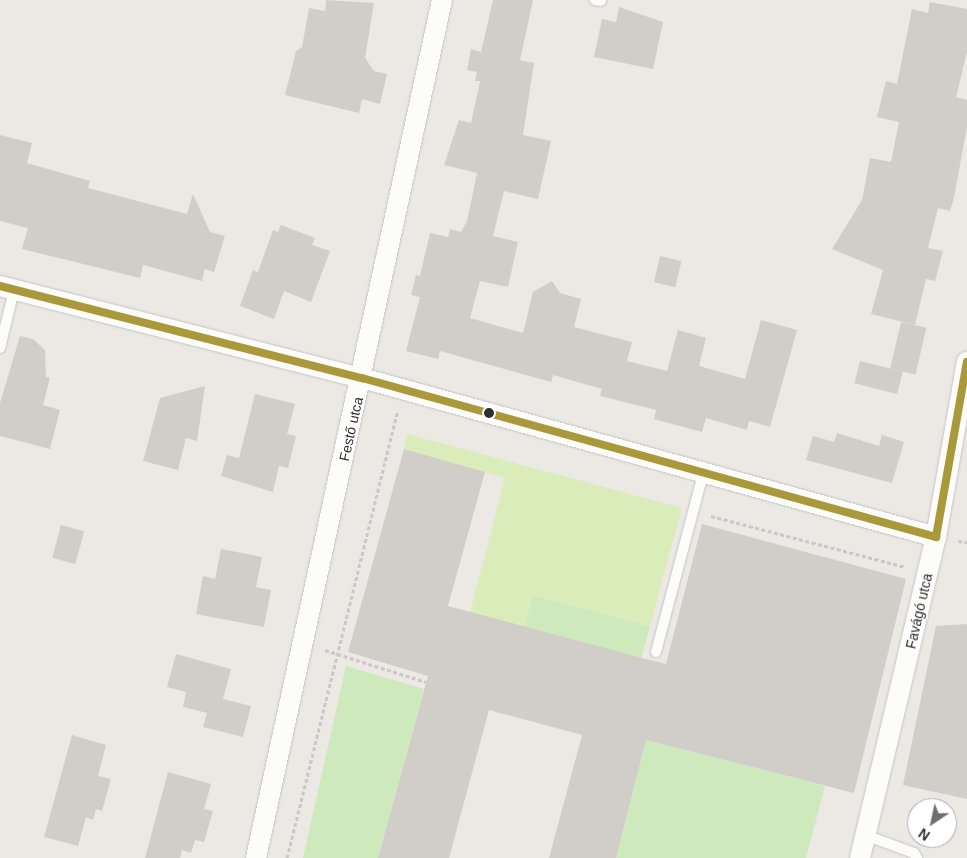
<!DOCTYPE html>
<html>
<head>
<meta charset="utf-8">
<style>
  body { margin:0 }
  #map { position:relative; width:967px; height:858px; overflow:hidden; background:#ece8e4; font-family:Helvetica,sans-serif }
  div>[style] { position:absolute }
  .green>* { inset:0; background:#cee9bb; transform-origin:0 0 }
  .pitch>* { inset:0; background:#d9ecb9 }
  .building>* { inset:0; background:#d1ceca; transform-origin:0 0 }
  .path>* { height:3px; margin-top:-1.5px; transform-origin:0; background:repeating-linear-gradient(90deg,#c9c9c8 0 4px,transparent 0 6.5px) }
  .roads { filter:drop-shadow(0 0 1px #c6c4c5) drop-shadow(0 0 1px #c6c4c5) }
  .lane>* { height:10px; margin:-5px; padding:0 5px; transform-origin:5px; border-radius:5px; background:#fcfcfb }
  .street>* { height:20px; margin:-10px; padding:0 10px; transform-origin:10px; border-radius:10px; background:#fcfcfb }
  .bus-1>* { height:8px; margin:-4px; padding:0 4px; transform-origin:4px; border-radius:4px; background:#a9993b }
  .dots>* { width:14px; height:14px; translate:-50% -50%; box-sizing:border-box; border:2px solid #fff; border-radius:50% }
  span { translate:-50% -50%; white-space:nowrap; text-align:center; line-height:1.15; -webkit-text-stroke:4px #fff; paint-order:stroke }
  .street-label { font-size:14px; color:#2e2e2e }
  .north { position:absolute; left:907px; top:798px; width:50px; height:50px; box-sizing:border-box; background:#fff; border:1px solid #ababab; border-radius:50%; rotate:214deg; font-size:14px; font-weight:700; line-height:20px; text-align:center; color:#2e2e2e }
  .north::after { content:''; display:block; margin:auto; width:18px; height:22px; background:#706f6e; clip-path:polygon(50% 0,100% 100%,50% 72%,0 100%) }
</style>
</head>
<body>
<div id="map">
  <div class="green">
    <div style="left:533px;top:595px;width:121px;height:34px;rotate:15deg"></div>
    <div style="clip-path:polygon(346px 666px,424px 689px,378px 858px,303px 858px)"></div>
    <div style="clip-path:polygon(646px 740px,825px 786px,806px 858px,616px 858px)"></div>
  </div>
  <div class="pitch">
    <div style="clip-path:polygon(407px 434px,682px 508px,650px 626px,533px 595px,524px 628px,470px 613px,505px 478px,404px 449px)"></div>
  </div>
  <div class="building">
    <div style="clip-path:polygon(326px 0,374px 3px,365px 58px,374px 71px,387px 74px,380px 104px,362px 99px,359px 113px,285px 95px,296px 51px,302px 47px,309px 8px,325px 11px)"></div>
    <div style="clip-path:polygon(493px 0,533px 0,520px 60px,534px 63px,523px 135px,551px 141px,538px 199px,504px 191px,493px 236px,518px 242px,508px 287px,480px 281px,470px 318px,523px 333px,533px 292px,552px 281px,560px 293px,581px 299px,574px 327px,632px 342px,627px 361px,667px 371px,678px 330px,706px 338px,699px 366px,745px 379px,761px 320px,797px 330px,770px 427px,749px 421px,747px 430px,706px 418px,702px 432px,654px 419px,656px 410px,600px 396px,602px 389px,553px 375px,551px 382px,440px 351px,438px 359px,406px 351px,420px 297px,411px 295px,416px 275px,420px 276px,430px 233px,448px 237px,450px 229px,461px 232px,467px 221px,477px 173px,444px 165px,459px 120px,471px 123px,480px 81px,475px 81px,477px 72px,467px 70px,471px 49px,481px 52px)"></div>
    <div style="clip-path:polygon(930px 2px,967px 9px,967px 52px,956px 97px,967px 100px,967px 126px,954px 198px,950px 211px,938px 208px,928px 248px,943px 251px,935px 281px,926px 279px,915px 325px,871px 314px,883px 270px,832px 249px,862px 200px,870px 158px,891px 162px,899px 122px,877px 117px,886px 81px,897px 84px,912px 9px,928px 13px)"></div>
    <div style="clip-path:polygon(619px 7px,663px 22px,653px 69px,594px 57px,602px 19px,616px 22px)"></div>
    <div style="clip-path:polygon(0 135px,32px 143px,27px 163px,90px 181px,88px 188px,187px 214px,193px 194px,210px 232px,225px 236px,214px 272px,205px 269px,202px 281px,143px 265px,140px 278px,22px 249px,28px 228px,0 221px)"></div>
    <div style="clip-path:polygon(281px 225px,315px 238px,312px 245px,330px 251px,311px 302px,284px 291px,274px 319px,240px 306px,253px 270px,258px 272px,273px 230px,278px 232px)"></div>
    <div style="left:660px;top:256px;width:22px;height:27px;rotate:13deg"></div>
    <div style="left:901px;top:322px;width:26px;height:48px;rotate:13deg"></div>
    <div style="clip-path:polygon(20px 336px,33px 339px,45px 350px,46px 377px,50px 378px,43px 405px,60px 410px,50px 449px,0 436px,0 403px)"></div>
    <div style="left:860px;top:361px;width:44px;height:23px;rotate:14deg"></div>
    <div style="clip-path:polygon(205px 386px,197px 441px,186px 438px,178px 470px,143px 461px,160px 398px)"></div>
    <div style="clip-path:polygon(255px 394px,295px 404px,287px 434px,296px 436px,288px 468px,279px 466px,273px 492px,221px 476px,227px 455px,239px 458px)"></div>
    <div style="clip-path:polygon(837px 433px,879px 446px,882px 435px,904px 442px,892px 483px,806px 460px,813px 436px,834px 442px)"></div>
    <div style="clip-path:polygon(404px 449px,485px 472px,448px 606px,642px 658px,666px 664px,702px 524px,906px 579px,854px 793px,646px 740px,616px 858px,549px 858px,582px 735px,489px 710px,449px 858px,378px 858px,428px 676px,348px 652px)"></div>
    <div style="left:61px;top:525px;width:24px;height:34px;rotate:15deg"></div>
    <div style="clip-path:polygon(221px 549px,262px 557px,256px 587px,271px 590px,264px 627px,196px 614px,203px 576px,215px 579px)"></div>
    <div style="clip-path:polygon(967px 624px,967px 799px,903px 785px,936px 626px)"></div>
    <div style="clip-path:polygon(176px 654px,231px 669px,223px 699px,251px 706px,243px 737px,203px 727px,207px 713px,183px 707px,186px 692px,167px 687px)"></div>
    <div style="clip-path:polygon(72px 735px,106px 745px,98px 776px,111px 779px,102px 811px,96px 809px,93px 820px,86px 817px,78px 846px,44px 837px)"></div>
    <div style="clip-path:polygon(168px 772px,211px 784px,204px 809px,213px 811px,204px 842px,195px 840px,191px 853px,182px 850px,180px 858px,145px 858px)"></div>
  </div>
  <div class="path">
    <div style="left:711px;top:516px;width:201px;rotate:14.7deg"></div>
    <div style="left:958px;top:541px;width:9px;rotate:6deg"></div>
    <div style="left:325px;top:650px;width:106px;rotate:17.6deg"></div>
    <div style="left:287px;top:858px;width:459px;rotate:-76.1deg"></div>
  </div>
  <div class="roads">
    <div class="lane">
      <div style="left:595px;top:0;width:6px;rotate:9deg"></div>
      <div style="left:0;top:348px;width:60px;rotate:-76.4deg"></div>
      <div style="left:656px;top:652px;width:188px;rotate:-75.2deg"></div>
      <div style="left:865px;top:835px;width:52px;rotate:20.2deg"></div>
      <div style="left:914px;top:853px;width:6px;rotate:59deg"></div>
    </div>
    <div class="street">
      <div style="left:0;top:286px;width:374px;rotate:14.3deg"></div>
      <div style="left:362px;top:378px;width:596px;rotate:15.48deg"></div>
      <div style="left:256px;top:858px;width:878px;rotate:-77.77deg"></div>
      <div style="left:860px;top:858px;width:330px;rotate:-76.7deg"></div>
      <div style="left:936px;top:537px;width:178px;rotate:-80deg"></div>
    </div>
  </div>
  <div class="bus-1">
    <div style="left:0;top:286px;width:374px;rotate:14.3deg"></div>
    <div style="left:362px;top:378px;width:596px;rotate:15.48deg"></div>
    <div style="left:936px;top:537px;width:178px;rotate:-80deg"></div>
  </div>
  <div class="dots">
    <div style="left:489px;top:413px;background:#2e2e2e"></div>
  </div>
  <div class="street-label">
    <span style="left:351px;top:429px;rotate:-77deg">Festő utca</span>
    <span style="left:919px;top:611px;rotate:-77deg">Favágó utca</span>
  </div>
  <div class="north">N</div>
</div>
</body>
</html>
